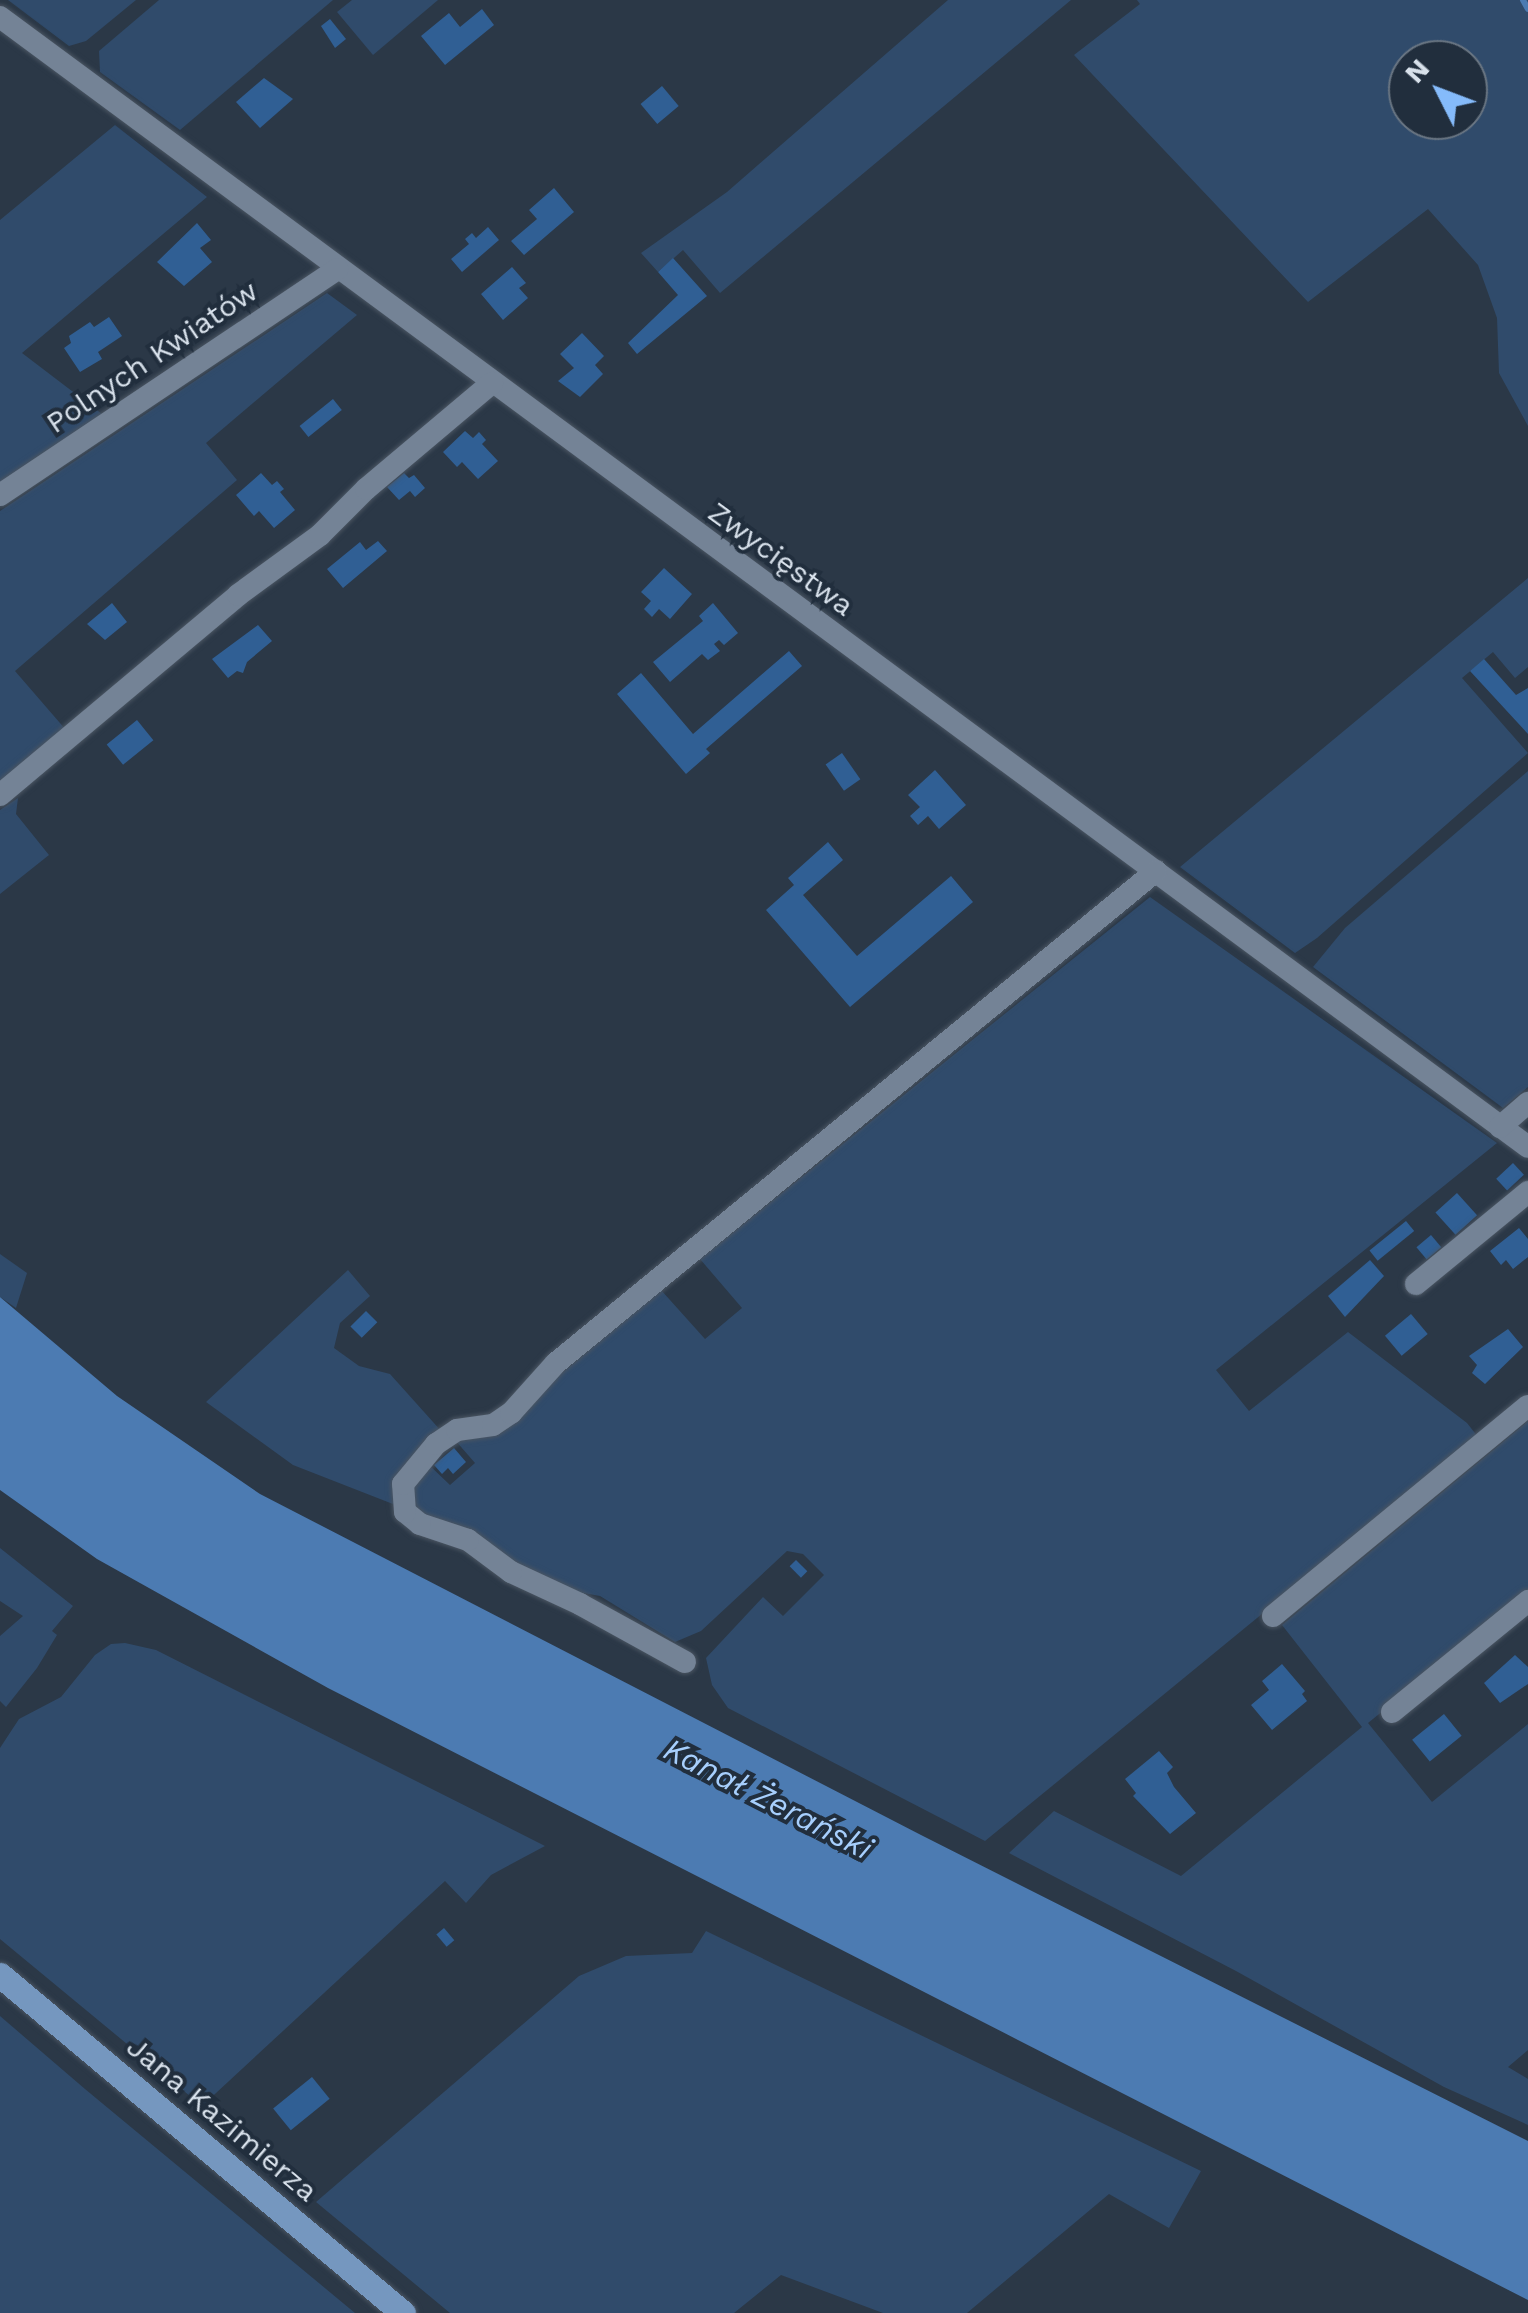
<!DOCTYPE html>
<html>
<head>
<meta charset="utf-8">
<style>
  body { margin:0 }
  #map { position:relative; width:1528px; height:2313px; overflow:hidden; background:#2b3847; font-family:"Work Sans",sans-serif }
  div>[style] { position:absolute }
  .green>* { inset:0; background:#304b6b }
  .water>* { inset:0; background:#4c7bb2 }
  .stream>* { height:6px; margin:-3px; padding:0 3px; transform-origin:3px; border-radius:3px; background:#4c7bb2 }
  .building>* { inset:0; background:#305f94; transform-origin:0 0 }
  .roads { filter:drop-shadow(0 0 2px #4a5562) drop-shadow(0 0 2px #4a5562) }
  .minor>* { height:22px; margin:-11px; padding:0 11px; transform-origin:11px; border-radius:11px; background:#748396 }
  .major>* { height:25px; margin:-12.5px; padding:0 12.5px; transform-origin:12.5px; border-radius:12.5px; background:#7597bf }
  span { translate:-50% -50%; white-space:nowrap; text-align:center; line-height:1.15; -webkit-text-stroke:8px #212e3d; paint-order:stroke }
  .street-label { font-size:30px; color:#d8e1eb }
  .water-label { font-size:32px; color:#a7cffd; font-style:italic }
  .north { position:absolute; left:1388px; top:40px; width:100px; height:100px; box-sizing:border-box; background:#212e3d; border:2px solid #6a7683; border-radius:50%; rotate:312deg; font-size:28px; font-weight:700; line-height:40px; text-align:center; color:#d8e1eb }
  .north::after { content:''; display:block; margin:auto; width:35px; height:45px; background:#85bbfb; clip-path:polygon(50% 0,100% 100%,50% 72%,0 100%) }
</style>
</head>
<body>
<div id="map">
  <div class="green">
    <div style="clip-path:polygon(8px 0,136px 0,86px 41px,69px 46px)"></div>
    <div style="clip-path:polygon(159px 0,333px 0,180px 130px,100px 72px,99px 51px)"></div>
    <div style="clip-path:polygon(352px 0,438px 0,373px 55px,337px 12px)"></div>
    <div style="clip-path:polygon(948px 0,1071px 0,720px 293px,683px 250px,658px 272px,641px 253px,727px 192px)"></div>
    <div style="clip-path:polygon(evenodd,1137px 0,1528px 0,1528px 426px,1499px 373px,1497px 318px,1478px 265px,1428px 209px,1308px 302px,1074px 55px,1140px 4px,1137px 0,1408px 60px,1468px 60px,1468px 120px,1408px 120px,1408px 60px)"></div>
    <div style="clip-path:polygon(115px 125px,207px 197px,22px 353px,106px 417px,0 487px,0 220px)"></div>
    <div style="clip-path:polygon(327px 293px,357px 315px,206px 443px,237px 480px,15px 671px,66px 730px,0 785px,0 511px)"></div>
    <div style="clip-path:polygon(1528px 578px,1528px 667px,1515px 678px,1493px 652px,1462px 678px,1528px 753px,1317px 938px,1295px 953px,1180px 867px)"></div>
    <div style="clip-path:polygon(1528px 771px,1528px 1087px,1503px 1108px,1313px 967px,1345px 928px)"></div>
    <div style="clip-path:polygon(18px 798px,16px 814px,49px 855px,0 894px,0 810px)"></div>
    <div style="clip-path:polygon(1150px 897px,1497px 1143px,1216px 1370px,1249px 1411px,1348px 1332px,1467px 1423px,1478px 1437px,985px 1841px,728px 1708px,712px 1685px,706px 1658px,763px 1597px,783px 1616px,824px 1575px,803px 1554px,787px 1551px,701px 1631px,675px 1642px,600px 1596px,561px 1589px,415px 1511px,411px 1482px,427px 1463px,450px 1485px,475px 1463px,455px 1440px,557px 1377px,661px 1290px,705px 1339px,742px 1308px,700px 1259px)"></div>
    <div style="clip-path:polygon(0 1254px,27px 1273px,16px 1308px,0 1297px)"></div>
    <div style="clip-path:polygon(348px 1270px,370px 1296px,340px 1323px,334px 1348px,359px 1366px,390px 1374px,442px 1432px,398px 1506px,293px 1465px,206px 1402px)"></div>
    <div style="clip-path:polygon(1528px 1421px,1528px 1594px,1368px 1723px,1432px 1802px,1528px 1724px,1528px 2050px,1508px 2067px,1528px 2079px,1528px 2125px,1444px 2087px,1236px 1971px,1009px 1853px,1054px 1811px,1181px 1876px,1362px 1727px,1282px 1625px)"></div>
    <div style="clip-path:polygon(0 1548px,73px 1606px,52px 1631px,57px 1635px,37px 1668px,6px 1707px,0 1701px,0 1636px,23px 1616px,0 1601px)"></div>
    <div style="clip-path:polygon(125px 1643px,156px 1650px,545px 1846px,491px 1875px,466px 1903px,445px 1881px,202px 2106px,0 1939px,0 1748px,19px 1719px,61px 1697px,95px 1655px,111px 1644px)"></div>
    <div style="clip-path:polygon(706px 1931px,1201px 2171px,1169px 2228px,1109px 2194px,967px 2313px,883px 2313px,781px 2275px,734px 2313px,450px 2313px,316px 2202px,579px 1976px,626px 1956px,692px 1953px)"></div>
    <div style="clip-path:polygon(0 2016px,85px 2089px,355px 2313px,0 2313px)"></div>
  </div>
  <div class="water">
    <div style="clip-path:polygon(0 1297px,117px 1396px,260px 1494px,921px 1835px,1528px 2141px,1528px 2300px,328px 1688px,97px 1559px,0 1490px)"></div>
  </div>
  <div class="stream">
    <div style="left:1523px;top:0;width:10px;rotate:61deg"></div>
  </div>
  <div class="building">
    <div style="clip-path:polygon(482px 9px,494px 25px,445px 65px,421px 36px,449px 13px,460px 27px)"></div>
    <div style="clip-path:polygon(330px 19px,346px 39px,335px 48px,321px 26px)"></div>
    <div style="clip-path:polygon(264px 78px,293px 99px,260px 128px,236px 102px)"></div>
    <div style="left:662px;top:86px;width:26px;height:28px;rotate:50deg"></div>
    <div style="clip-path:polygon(554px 188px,574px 212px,524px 255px,511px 241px,537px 219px,529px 210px)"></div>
    <div style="clip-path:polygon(197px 223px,211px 240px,200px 248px,212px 262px,184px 286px,157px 262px)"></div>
    <div style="clip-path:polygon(488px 227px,499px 240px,462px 272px,451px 259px,469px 244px,465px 239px,472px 233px,476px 238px)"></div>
    <div style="clip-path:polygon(673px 258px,707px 296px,637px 354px,628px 343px,678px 295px,658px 272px)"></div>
    <div style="clip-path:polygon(512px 267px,526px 283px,519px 288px,528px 298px,503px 320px,481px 294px)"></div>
    <div style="clip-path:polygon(109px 317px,122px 336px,98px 352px,102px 359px,80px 372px,64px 348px,71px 343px,69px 336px,90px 322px,94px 327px)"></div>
    <div style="clip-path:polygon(582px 333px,604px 356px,595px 365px,603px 374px,580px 397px,558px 381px,574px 368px,560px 354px)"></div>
    <div style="left:333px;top:399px;width:14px;height:43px;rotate:51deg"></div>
    <div style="clip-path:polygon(465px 431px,473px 438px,479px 432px,486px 440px,482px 444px,498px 461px,478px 479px,462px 462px,457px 467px,443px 452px)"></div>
    <div style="clip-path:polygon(261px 473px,272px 485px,277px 481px,284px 489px,280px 492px,295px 510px,274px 528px,259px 511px,254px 516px,236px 495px)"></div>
    <div style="clip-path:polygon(404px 473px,409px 478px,414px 475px,425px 488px,415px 497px,410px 491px,399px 500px,387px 487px)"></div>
    <div style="clip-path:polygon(378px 541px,387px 551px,343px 588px,327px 569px,360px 542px,366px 550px)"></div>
    <div style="clip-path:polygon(664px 568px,692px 594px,670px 619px,659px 609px,652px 617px,644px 609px,651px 601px,641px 592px)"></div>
    <div style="clip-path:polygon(112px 603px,127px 622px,105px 640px,87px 624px)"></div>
    <div style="clip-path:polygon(713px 603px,738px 633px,724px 645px,719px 640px,714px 644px,720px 651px,708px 660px,702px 654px,670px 682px,653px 662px,703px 621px,699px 616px)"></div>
    <div style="clip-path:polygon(258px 625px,272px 641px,247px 662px,243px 673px,237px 671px,228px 678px,212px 659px)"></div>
    <div style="clip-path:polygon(789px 651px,802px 666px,706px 749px,710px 753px,686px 774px,617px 694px,641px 673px,693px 734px)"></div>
    <div style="clip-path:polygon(1484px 659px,1516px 695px,1528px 688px,1528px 734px,1470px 671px)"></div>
    <div style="left:137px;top:720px;width:26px;height:39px;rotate:51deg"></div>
    <div style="left:842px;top:753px;width:32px;height:20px;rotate:55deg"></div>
    <div style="clip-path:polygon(935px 770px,966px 805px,939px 829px,928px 816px,918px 825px,910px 816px,920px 807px,908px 795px)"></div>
    <div style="clip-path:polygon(828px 842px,843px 860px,803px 895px,857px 956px,951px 876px,973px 902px,850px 1007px,766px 910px,794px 885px,788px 878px)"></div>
    <div style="left:1513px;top:1163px;width:16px;height:23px;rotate:47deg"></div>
    <div style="left:1457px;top:1193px;width:30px;height:29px;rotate:48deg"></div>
    <div style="left:1406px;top:1221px;width:13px;height:47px;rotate:51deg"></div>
    <div style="clip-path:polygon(1519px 1228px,1528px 1239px,1528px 1257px,1513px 1269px,1506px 1260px,1501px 1265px,1490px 1251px)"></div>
    <div style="left:1431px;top:1235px;width:16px;height:19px;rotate:50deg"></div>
    <div style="clip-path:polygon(1370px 1260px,1384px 1276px,1345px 1317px,1328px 1296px)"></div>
    <div style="left:366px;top:1311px;width:16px;height:22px;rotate:45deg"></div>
    <div style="left:1411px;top:1314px;width:26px;height:34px;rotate:50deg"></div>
    <div style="clip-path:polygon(1508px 1329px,1523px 1347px,1485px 1384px,1472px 1373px,1477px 1365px,1469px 1356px)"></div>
    <div style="clip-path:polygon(454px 1448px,466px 1462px,453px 1474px,448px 1468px,442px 1474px,434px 1465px)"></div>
    <div style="left:796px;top:1560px;width:16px;height:9px;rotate:45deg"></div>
    <div style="clip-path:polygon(1515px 1655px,1528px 1667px,1528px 1684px,1500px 1703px,1484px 1683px)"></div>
    <div style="clip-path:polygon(1282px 1664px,1305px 1691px,1302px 1694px,1307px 1701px,1272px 1730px,1251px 1705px,1269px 1690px,1262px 1681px)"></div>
    <div style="left:1444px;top:1714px;width:28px;height:41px;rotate:51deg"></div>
    <div style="clip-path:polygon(1159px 1751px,1173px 1767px,1167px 1773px,1174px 1787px,1196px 1813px,1170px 1834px,1133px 1796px,1136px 1793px,1125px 1779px)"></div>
    <div style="left:444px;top:1928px;width:16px;height:10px;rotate:50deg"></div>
    <div style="left:312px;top:2077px;width:28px;height:50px;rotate:51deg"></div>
  </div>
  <div class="roads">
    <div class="minor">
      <div style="left:0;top:17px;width:1900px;rotate:36.48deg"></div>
      <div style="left:0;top:495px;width:406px;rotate:-33.8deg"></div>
      <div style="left:0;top:795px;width:311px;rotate:-40deg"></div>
      <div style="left:238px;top:595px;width:102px;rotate:-36.2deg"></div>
      <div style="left:320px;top:535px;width:65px;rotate:-45deg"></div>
      <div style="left:366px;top:489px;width:165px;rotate:-40.1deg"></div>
      <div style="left:1500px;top:1127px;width:37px;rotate:-41deg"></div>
      <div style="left:1416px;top:1284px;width:145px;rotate:-39.4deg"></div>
      <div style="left:1273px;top:1616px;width:330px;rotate:-39.5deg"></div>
      <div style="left:685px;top:1662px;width:120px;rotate:-151.1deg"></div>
      <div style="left:580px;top:1604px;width:76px;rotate:-155.1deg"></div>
      <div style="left:511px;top:1572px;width:54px;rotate:-143.3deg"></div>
      <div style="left:468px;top:1540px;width:51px;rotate:-161.6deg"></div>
      <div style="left:420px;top:1524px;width:19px;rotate:-141deg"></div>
      <div style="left:405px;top:1512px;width:28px;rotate:-94deg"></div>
      <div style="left:403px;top:1484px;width:52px;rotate:-50.5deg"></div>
      <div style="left:436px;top:1444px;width:25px;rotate:-34deg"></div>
      <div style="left:457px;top:1430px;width:36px;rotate:-8deg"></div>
      <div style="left:493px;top:1425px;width:22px;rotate:-34deg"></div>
      <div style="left:511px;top:1413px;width:67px;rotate:-48deg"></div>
      <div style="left:556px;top:1363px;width:776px;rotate:-39.35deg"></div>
      <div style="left:1392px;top:1712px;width:176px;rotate:-39.2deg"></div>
    </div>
    <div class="major">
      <div style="left:0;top:1975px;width:526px;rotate:39.99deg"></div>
    </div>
  </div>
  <div class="street-label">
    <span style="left:152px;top:357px;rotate:-34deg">Polnych Kwiatów</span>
    <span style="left:781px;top:559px;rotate:36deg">Zwycięstwa</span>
    <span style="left:222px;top:2119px;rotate:40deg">Jana Kazimierza</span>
  </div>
  <div class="water-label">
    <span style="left:768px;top:1799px;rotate:27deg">Kanał Żerański</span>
  </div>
  <div class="north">N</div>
</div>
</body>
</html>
